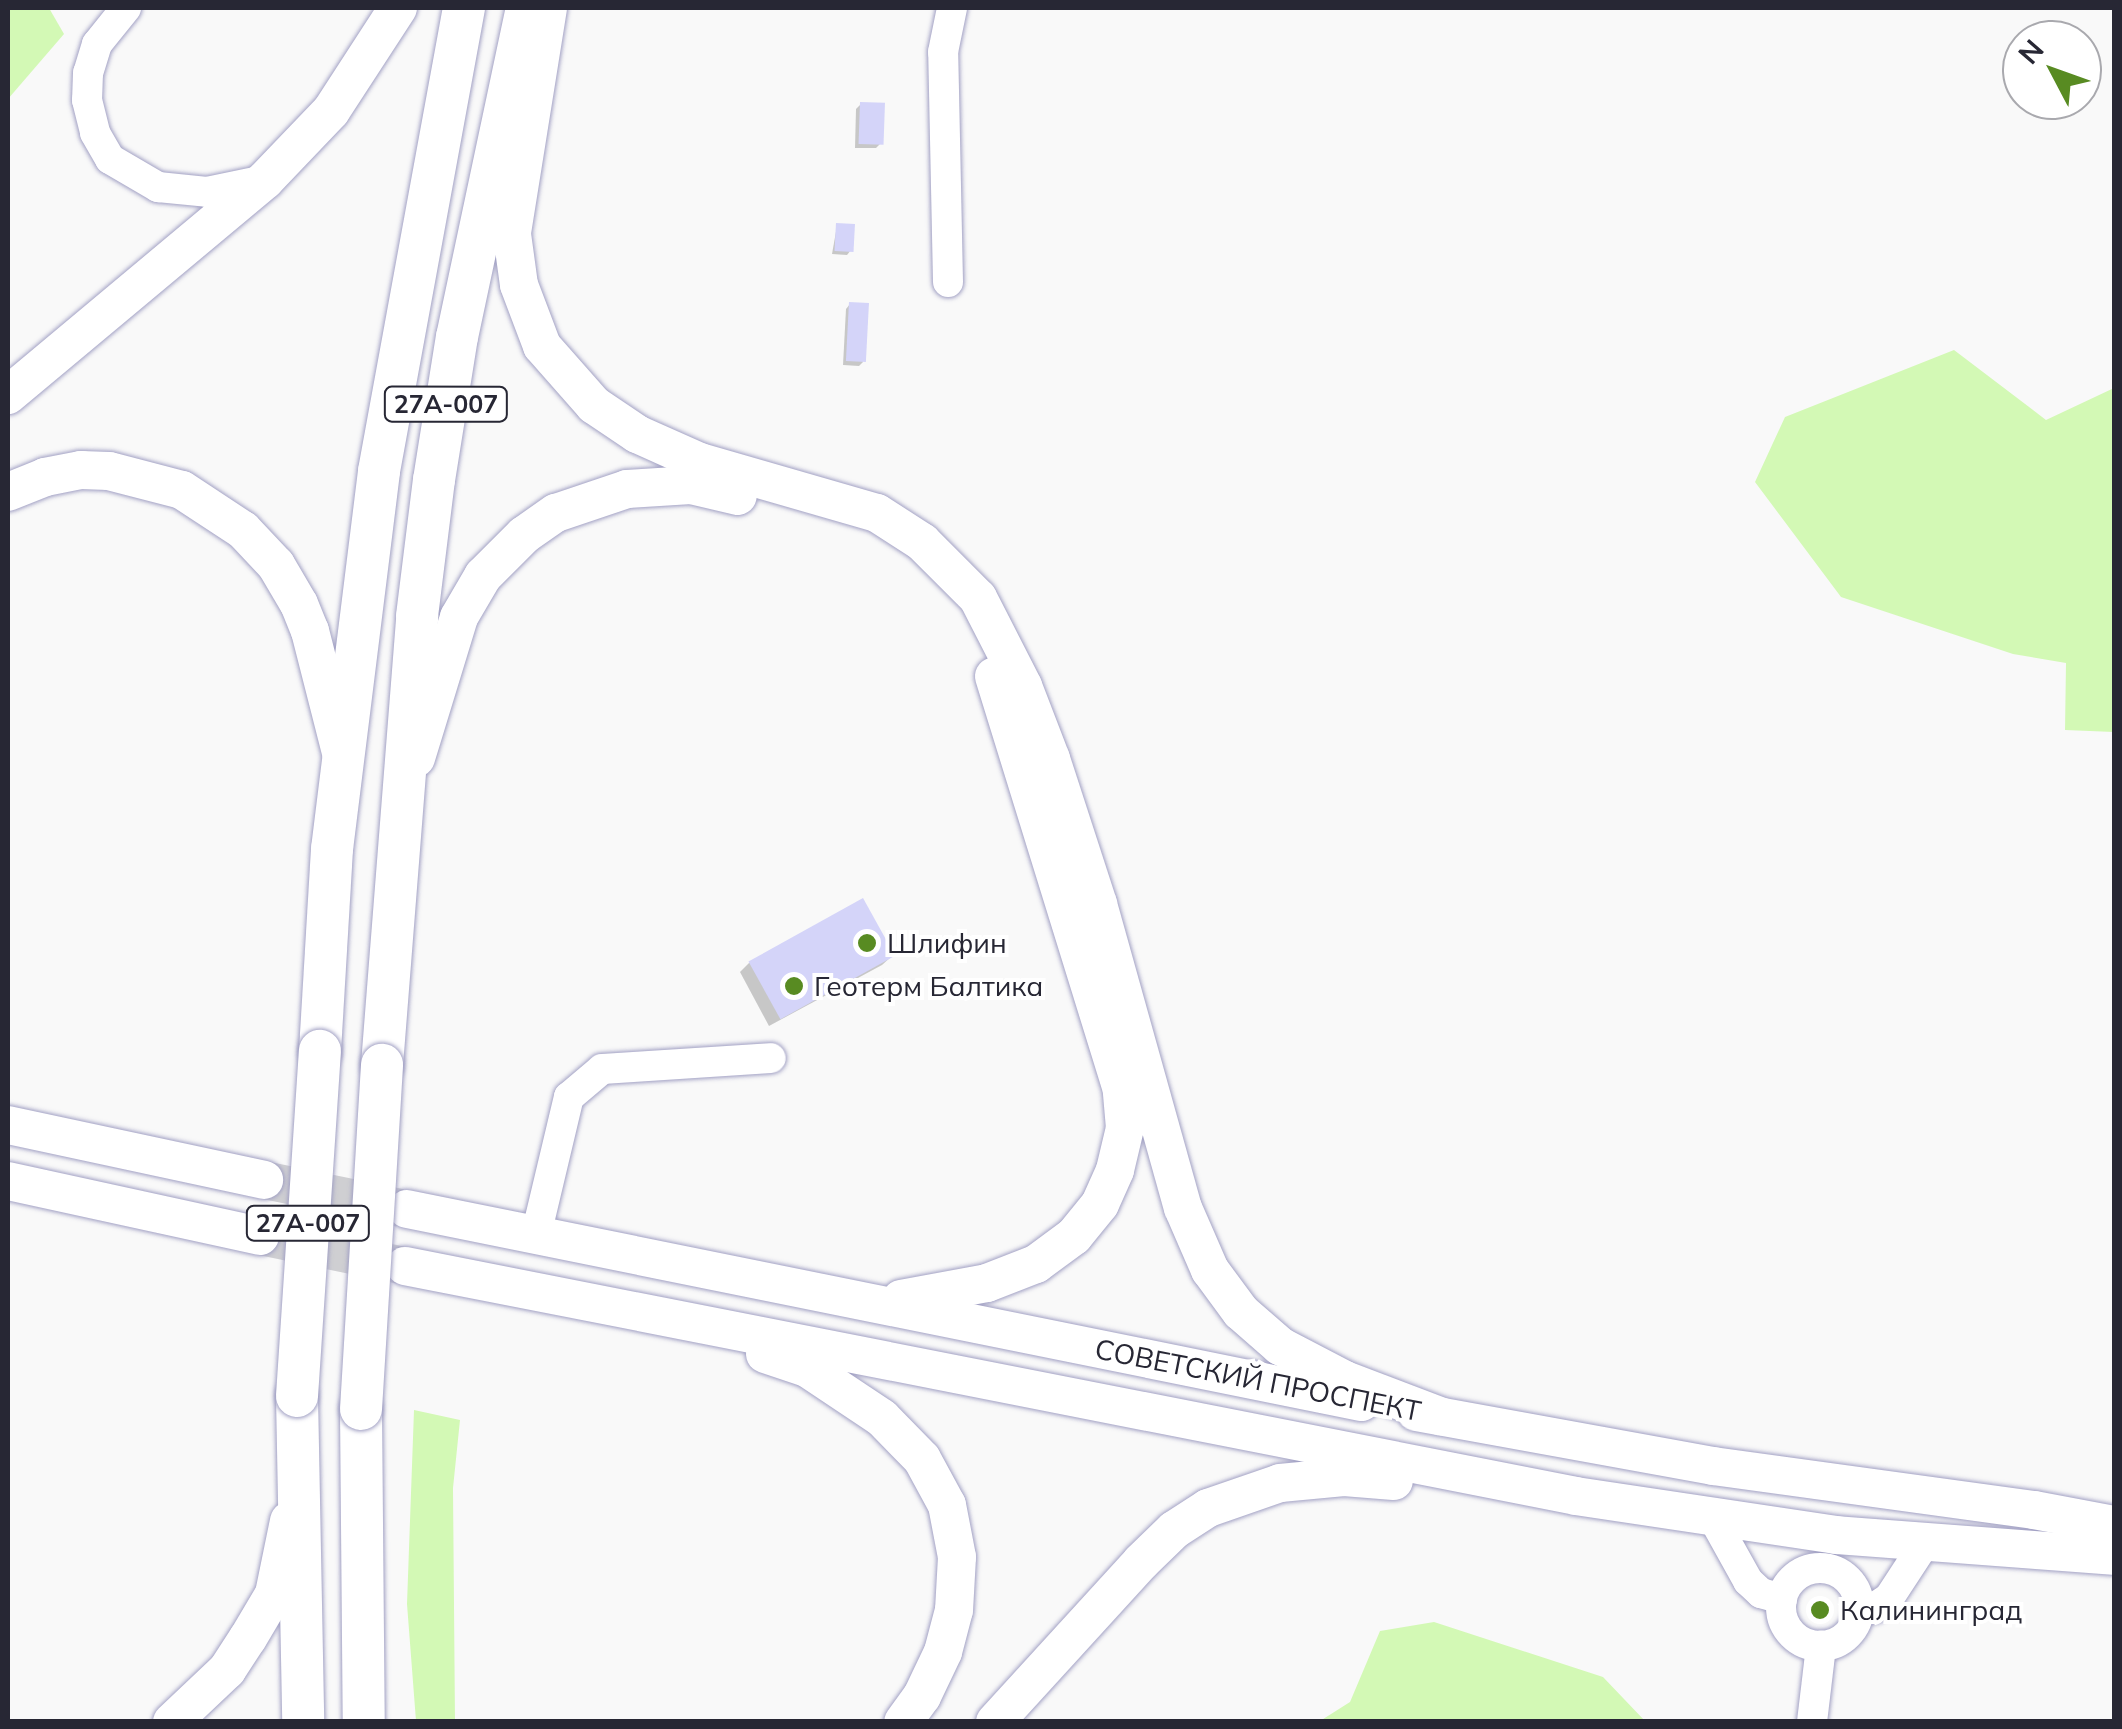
<!DOCTYPE html>
<html>
<head>
<meta charset="utf-8">
<style>
  body { margin:0 }
  #map { position:relative; width:2122px; height:1729px; overflow:hidden; background:#f9f9f9; font-family:Mulish,sans-serif }
  div>[style] { position:absolute }
  .green>* { inset:0; background:#d3f9b5 }
  .shadow>* { inset:0; background:#0003 }
  .building>* { inset:0; background:#d4d4f9; transform-origin:0 0 }
  .major-tunnel>* { height:38px; margin-top:-19px; transform-origin:0; background:repeating-linear-gradient(90deg,#cfcfd2 0 38px,transparent 0 57px) }
  .roads { filter:drop-shadow(0 0 2px #a2a1c4) drop-shadow(0 0 2px #a2a1c4) }
  .minor>* { height:30px; margin:-15px; padding:0 15px; transform-origin:15px; border-radius:15px; background:#fff }
  .minor>.ring { margin:-15px; padding:0; box-sizing:content-box; background:none; border:30px solid #fff; border-radius:50% }
  .major>* { height:38px; margin:-19px; padding:0 19px; transform-origin:19px; border-radius:19px; background:#fff }
  .highway>* { height:42px; margin:-21px; padding:0 21px; transform-origin:21px; border-radius:21px; background:#fff }
  .bridges { filter:drop-shadow(0 0 2px #a2a1c4) drop-shadow(0 0 2px #a2a1c4) }
  .highway-bridge>* { height:42px; margin:-21px; padding:0 21px; transform-origin:21px; border-radius:21px; background:#fff }
  .dots>* { width:28px; height:28px; translate:-50% -50%; box-sizing:border-box; border:5px solid #fff; border-radius:50% }
  span { translate:-50% -50%; white-space:nowrap; text-align:center; line-height:1.15; -webkit-text-stroke:8px #fff; paint-order:stroke }
  .shield-label span { padding:2px 8px; background:#fff; border:2px solid; border-radius:8px; -webkit-text-stroke-width:0 }
  .shield-label { font-size:25px; color:#272734; font-weight:700 }
  .poi-label { font-size:28px; color:#272734 }
  .left { translate:0 -50%; text-align:left }
  .street-label { font-size:28px; color:#272734 }
  .frame { position:absolute; inset:0; border:10px solid #272734; pointer-events:none }
  .north { position:absolute; left:2002px; top:20px; width:100px; height:100px; box-sizing:border-box; background:#fff; border:2px solid #a9a9ae; border-radius:50%; rotate:311deg; font-size:28px; font-weight:700; line-height:40px; text-align:center; color:#272734 }
  .north::after { content:''; display:block; margin:auto; width:35px; height:45px; background:#588b22; clip-path:polygon(50% 0,100% 100%,50% 72%,0 100%) }
</style>
</head>
<body>
<div id="map">
  <div class="green">
    <div style="clip-path:polygon(8px 8px,49px 8px,64px 34px,8px 99px)"></div>
    <div style="clip-path:polygon(1954px 350px,2046px 420px,2114px 388px,2114px 732px,2065px 730px,2066px 663px,2013px 654px,1841px 597px,1755px 482px,1785px 417px)"></div>
    <div style="clip-path:polygon(414px 1410px,460px 1420px,453px 1488px,455px 1721px,416px 1721px,407px 1604px)"></div>
    <div style="clip-path:polygon(1434px 1622px,1603px 1677px,1645px 1721px,1320px 1721px,1350px 1702px,1380px 1631px)"></div>
  </div>
  <div class="shadow">
    <div style="clip-path:polygon(861px 104px,880px 144px,876px 148px,855px 148px,856px 109px)"></div>
    <div style="clip-path:polygon(837px 226px,851px 250px,847px 255px,832px 254px)"></div>
    <div style="clip-path:polygon(850px 304px,863px 362px,859px 366px,843px 365px,846px 309px)"></div>
    <div style="clip-path:polygon(892px 956px,882px 965px,769px 1026px,740px 972px,750px 962px)"></div>
  </div>
  <div class="building">
    <div style="left:860px;top:102px;width:25px;height:42px;rotate:2deg"></div>
    <div style="left:836px;top:223px;width:19px;height:28px;rotate:3deg"></div>
    <div style="left:849px;top:302px;width:20px;height:59px;rotate:3deg"></div>
    <div style="left:863px;top:898px;width:66px;height:131px;rotate:61deg"></div>
  </div>
  <div class="major-tunnel">
    <div style="left:264px;top:1180px;width:139px;rotate:11.6deg"></div>
    <div style="left:260px;top:1236px;width:143px;rotate:11.7deg"></div>
  </div>
  <div class="roads">
    <div class="minor">
      <div style="left:126px;top:8px;width:46px;rotate:128.9deg"></div>
      <div style="left:97px;top:44px;width:30px;rotate:107deg"></div>
      <div style="left:88px;top:73px;width:27px;rotate:92deg"></div>
      <div style="left:87px;top:100px;width:34px;rotate:76deg"></div>
      <div style="left:95px;top:133px;width:30px;rotate:60deg"></div>
      <div style="left:110px;top:159px;width:56px;rotate:30.3deg"></div>
      <div style="left:158px;top:187px;width:49px;rotate:5.8deg"></div>
      <div style="left:207px;top:192px;width:59px;rotate:-11.7deg"></div>
      <div style="left:948px;top:282px;width:230px;rotate:-91.2deg"></div>
      <div style="left:943px;top:52px;width:45px;rotate:-78.4deg"></div>
      <div style="left:536px;top:1235px;width:142px;rotate:-76.6deg"></div>
      <div style="left:569px;top:1097px;width:43px;rotate:-40.3deg"></div>
      <div style="left:602px;top:1069px;width:169px;rotate:-3.7deg"></div>
      <div style="left:1713px;top:1518px;width:72px;rotate:60.9deg"></div>
      <div style="left:1748px;top:1581px;width:18px;rotate:43deg"></div>
      <div style="left:1761px;top:1593px;width:22px;rotate:16deg"></div>
      <div class="ring" style="left:1781px;top:1568px;width:48px;height:48px"></div>
      <div style="left:1859px;top:1611px;width:15px;rotate:-11deg"></div>
      <div style="left:1874px;top:1608px;width:18px;rotate:-34deg"></div>
      <div style="left:1889px;top:1598px;width:66px;rotate:-56.8deg"></div>
      <div style="left:1812px;top:1722px;width:77px;rotate:-83.2deg"></div>
    </div>
    <div class="major">
      <div style="left:548px;top:8px;width:229px;rotate:99.1deg"></div>
      <div style="left:512px;top:234px;width:51px;rotate:82.2deg"></div>
      <div style="left:519px;top:285px;width:65px;rotate:69.3deg"></div>
      <div style="left:542px;top:346px;width:79px;rotate:48.6deg"></div>
      <div style="left:594px;top:405px;width:52px;rotate:34deg"></div>
      <div style="left:637px;top:434px;width:69px;rotate:24deg"></div>
      <div style="left:700px;top:462px;width:184px;rotate:16.1deg"></div>
      <div style="left:877px;top:513px;width:54px;rotate:32.8deg"></div>
      <div style="left:922px;top:542px;width:79px;rotate:45deg"></div>
      <div style="left:978px;top:598px;width:99px;rotate:62.9deg"></div>
      <div style="left:1023px;top:686px;width:78px;rotate:69deg"></div>
      <div style="left:1051px;top:759px;width:152px;rotate:72deg"></div>
      <div style="left:1098px;top:904px;width:316px;rotate:74.4deg"></div>
      <div style="left:1183px;top:1208px;width:68px;rotate:66.5deg"></div>
      <div style="left:1210px;top:1270px;width:52px;rotate:53.6deg"></div>
      <div style="left:1241px;top:1312px;width:52px;rotate:41.1deg"></div>
      <div style="left:1280px;top:1346px;width:73px;rotate:27.6deg"></div>
      <div style="left:1345px;top:1380px;width:102px;rotate:20.8deg"></div>
      <div style="left:8px;top:395px;width:335px;rotate:-39.9deg"></div>
      <div style="left:265px;top:180px;width:95px;rotate:-46.3deg"></div>
      <div style="left:331px;top:111px;width:123px;rotate:-57deg"></div>
      <div style="left:8px;top:492px;width:40px;rotate:-22deg"></div>
      <div style="left:45px;top:477px;width:37px;rotate:-11deg"></div>
      <div style="left:81px;top:470px;width:28px;rotate:2deg"></div>
      <div style="left:109px;top:471px;width:75px;rotate:14.6deg"></div>
      <div style="left:182px;top:490px;width:73px;rotate:33.3deg"></div>
      <div style="left:243px;top:530px;width:48px;rotate:46.7deg"></div>
      <div style="left:276px;top:565px;width:45px;rotate:59.5deg"></div>
      <div style="left:299px;top:604px;width:29px;rotate:68deg"></div>
      <div style="left:310px;top:631px;width:126px;rotate:75.7deg"></div>
      <div style="left:416px;top:758px;width:147px;rotate:-73deg"></div>
      <div style="left:459px;top:617px;width:48px;rotate:-59.7deg"></div>
      <div style="left:483px;top:576px;width:58px;rotate:-45deg"></div>
      <div style="left:524px;top:535px;width:39px;rotate:-35deg"></div>
      <div style="left:556px;top:513px;width:75px;rotate:-18.7deg"></div>
      <div style="left:627px;top:489px;width:64px;rotate:-3.6deg"></div>
      <div style="left:691px;top:485px;width:48px;rotate:13.2deg"></div>
      <div style="left:8px;top:1125px;width:262px;rotate:12.1deg"></div>
      <div style="left:8px;top:1181px;width:258px;rotate:12.3deg"></div>
      <div style="left:407px;top:1209px;width:974px;rotate:11.43deg"></div>
      <div style="left:405px;top:1266px;width:1193px;rotate:11.11deg"></div>
      <div style="left:1576px;top:1496px;width:263px;rotate:8.5deg"></div>
      <div style="left:1836px;top:1535px;width:279px;rotate:4.3deg"></div>
      <div style="left:901px;top:1299px;width:87px;rotate:-10.5deg"></div>
      <div style="left:987px;top:1283px;width:53px;rotate:-21.2deg"></div>
      <div style="left:1036px;top:1264px;width:47px;rotate:-36.4deg"></div>
      <div style="left:1074px;top:1236px;width:41px;rotate:-50.9deg"></div>
      <div style="left:1100px;top:1204px;width:37px;rotate:-66deg"></div>
      <div style="left:1115px;top:1170px;width:43px;rotate:-76.6deg"></div>
      <div style="left:1125px;top:1128px;width:38px;rotate:-95deg"></div>
      <div style="left:1122px;top:1090px;width:433px;rotate:-107.2deg"></div>
      <div style="left:765px;top:1354px;width:44px;rotate:18.4deg"></div>
      <div style="left:807px;top:1368px;width:90px;rotate:33.7deg"></div>
      <div style="left:882px;top:1418px;width:57px;rotate:45.7deg"></div>
      <div style="left:922px;top:1459px;width:52px;rotate:61.5deg"></div>
      <div style="left:947px;top:1505px;width:53px;rotate:79.1deg"></div>
      <div style="left:957px;top:1557px;width:53px;rotate:93.2deg"></div>
      <div style="left:954px;top:1610px;width:43px;rotate:104.7deg"></div>
      <div style="left:943px;top:1652px;width:49px;rotate:115.5deg"></div>
      <div style="left:922px;top:1696px;width:32px;rotate:126deg"></div>
      <div style="left:1416px;top:1412px;width:302px;rotate:10.3deg"></div>
      <div style="left:1713px;top:1466px;width:324px;rotate:7.8deg"></div>
      <div style="left:2034px;top:1510px;width:81px;rotate:10.6deg"></div>
      <div style="left:172px;top:1722px;width:76px;rotate:-43.4deg"></div>
      <div style="left:227px;top:1670px;width:38px;rotate:-57deg"></div>
      <div style="left:248px;top:1638px;width:51px;rotate:-59.4deg"></div>
      <div style="left:274px;top:1594px;width:75px;rotate:-78.4deg"></div>
      <div style="left:995px;top:1722px;width:217px;rotate:-47.6deg"></div>
      <div style="left:1141px;top:1562px;width:46px;rotate:-44.1deg"></div>
      <div style="left:1174px;top:1530px;width:40px;rotate:-32.9deg"></div>
      <div style="left:1208px;top:1508px;width:76px;rotate:-19.1deg"></div>
      <div style="left:1280px;top:1483px;width:64px;rotate:-5.4deg"></div>
      <div style="left:1344px;top:1477px;width:50px;rotate:4.6deg"></div>
    </div>
    <div class="highway">
      <div style="left:320px;top:1051px;width:202px;rotate:-86.6deg"></div>
      <div style="left:332px;top:849px;width:381px;rotate:-82.9deg"></div>
      <div style="left:379px;top:471px;width:471px;rotate:-79.6deg"></div>
      <div style="left:382px;top:1065px;width:450px;rotate:-85.5deg"></div>
      <div style="left:417px;top:616px;width:137px;rotate:-82.9deg"></div>
      <div style="left:434px;top:480px;width:145px;rotate:-80.9deg"></div>
      <div style="left:457px;top:337px;width:336px;rotate:-78deg"></div>
      <div style="left:297px;top:1396px;width:326px;rotate:88.9deg"></div>
      <div style="left:361px;top:1409px;width:313px;rotate:89.5deg"></div>
    </div>
  </div>
  <div class="bridges">
    <div class="highway-bridge">
      <div style="left:297px;top:1396px;width:346px;rotate:-86.2deg"></div>
      <div style="left:361px;top:1409px;width:345px;rotate:-86.5deg"></div>
    </div>
  </div>
  <div class="dots">
    <div style="left:867px;top:943px;background:#588b22"></div>
    <div style="left:794px;top:986px;background:#588b22"></div>
    <div style="left:1820px;top:1610px;background:#588b22"></div>
  </div>
  <div class="shield-label">
    <span style="left:446px;top:404px">27А-007</span>
    <span style="left:308px;top:1223px">27А-007</span>
  </div>
  <div class="poi-label">
    <span class="left" style="left:887px;top:943px">Шлифин</span>
    <span class="left" style="left:814px;top:986px">Геотерм Балтика</span>
    <span class="left" style="left:1840px;top:1610px">Калининград</span>
  </div>
  <div class="street-label">
    <span style="left:1258px;top:1380px;rotate:11deg">СОВЕТСКИЙ ПРОСПЕКТ</span>
  </div>
  <div class="frame"></div>
  <div class="north">N</div>
</div>
</body>
</html>
